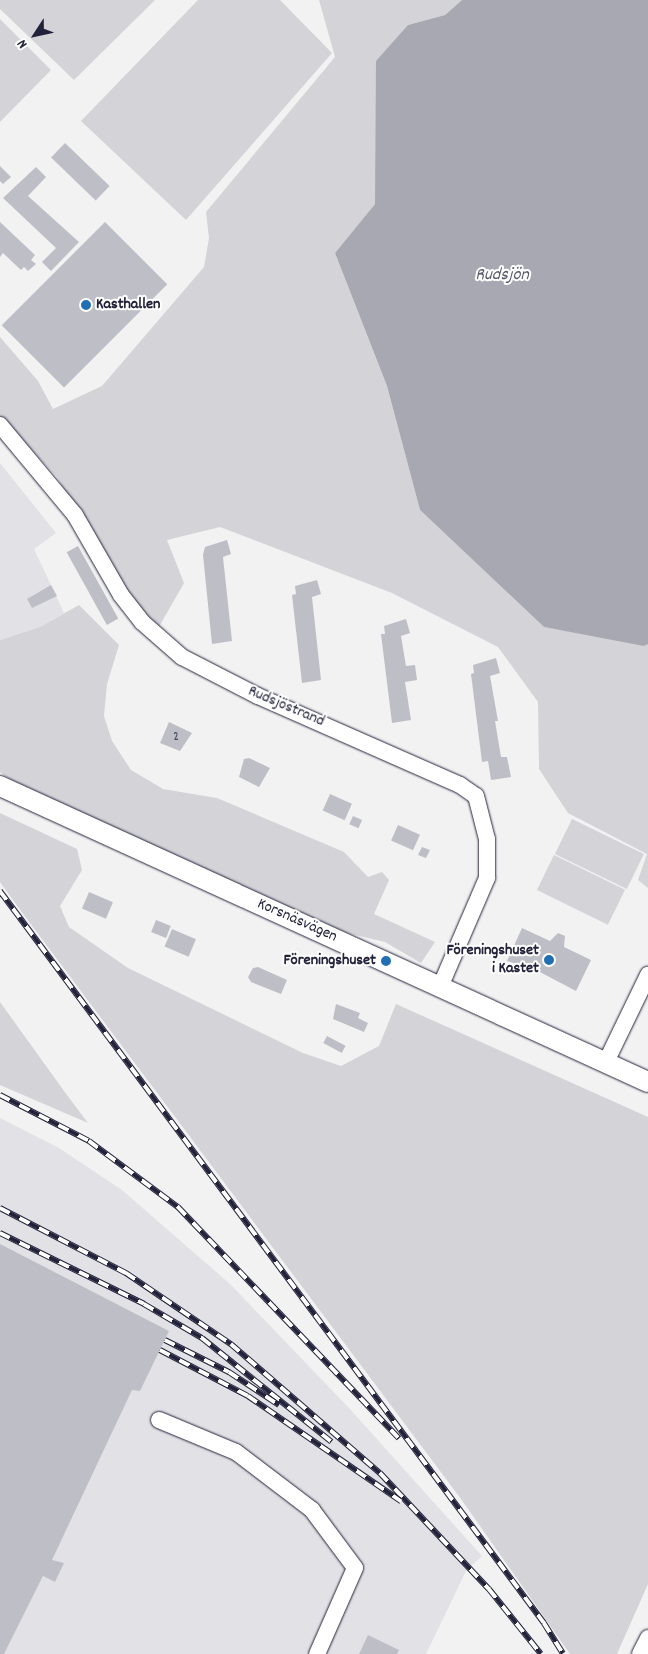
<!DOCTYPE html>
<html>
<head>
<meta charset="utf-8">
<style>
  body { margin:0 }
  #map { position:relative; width:648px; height:1654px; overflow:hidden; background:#f2f2f3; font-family:Dekko,sans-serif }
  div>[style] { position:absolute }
  .built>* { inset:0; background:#e2e2e6 }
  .green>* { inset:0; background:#d3d3d8; transform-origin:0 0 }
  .water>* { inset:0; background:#a8a8b2 }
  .building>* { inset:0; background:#bebec6; transform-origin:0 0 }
  .roads { filter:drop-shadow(0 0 1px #22223b) drop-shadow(0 0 1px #22223b) }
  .minor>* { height:16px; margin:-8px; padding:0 8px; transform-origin:8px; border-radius:8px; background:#fff }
  .tertiary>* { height:20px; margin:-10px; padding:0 10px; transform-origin:10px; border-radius:10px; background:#fff }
  .rail>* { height:5.5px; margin-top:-2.75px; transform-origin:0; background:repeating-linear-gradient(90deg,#fff 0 11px,#22223b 0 22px); box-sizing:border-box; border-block:1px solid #22223b }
  .dots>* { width:14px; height:14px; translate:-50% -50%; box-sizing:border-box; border:2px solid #fff; border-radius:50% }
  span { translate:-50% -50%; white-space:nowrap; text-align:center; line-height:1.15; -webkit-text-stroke:4px #fff; paint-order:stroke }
  .number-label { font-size:14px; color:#49495e }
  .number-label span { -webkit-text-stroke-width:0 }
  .poi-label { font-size:16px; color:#22223b; font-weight:700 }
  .left { translate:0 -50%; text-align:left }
  .right { translate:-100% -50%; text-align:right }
  .street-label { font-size:16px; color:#22223b }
  .water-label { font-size:18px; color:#58586b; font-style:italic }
  .north { position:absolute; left:10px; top:10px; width:50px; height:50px; -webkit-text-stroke:4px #fff; paint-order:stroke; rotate:235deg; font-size:14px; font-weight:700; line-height:20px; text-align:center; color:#22223b }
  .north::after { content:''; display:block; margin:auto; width:18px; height:22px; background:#22223b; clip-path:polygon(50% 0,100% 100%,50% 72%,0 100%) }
</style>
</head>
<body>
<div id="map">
  <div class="built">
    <div style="clip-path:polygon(0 463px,56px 533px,34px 549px,64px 613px,40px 627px,0 640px)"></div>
    <div style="clip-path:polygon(0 1118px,59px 1148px,122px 1190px,230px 1284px,349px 1408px,482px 1556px,466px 1571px,426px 1654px,0 1654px)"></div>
  </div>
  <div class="green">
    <div style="clip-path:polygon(0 0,155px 0,74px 80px,0 9px)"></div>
    <div style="clip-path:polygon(198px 0,280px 0,332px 53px,186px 220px,81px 121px)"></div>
    <div style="clip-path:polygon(319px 0,462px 0,445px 15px,408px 25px,378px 166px,375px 204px,335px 253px,387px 386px,420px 510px,544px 627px,648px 644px,648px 888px,638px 880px,647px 854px,568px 813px,539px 769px,538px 702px,498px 647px,392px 593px,220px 527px,167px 540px,184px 583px,156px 632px,128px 599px,57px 477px,0 416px,0 337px,38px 381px,53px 409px,102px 386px,204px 267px,209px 238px,206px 212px,335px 57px)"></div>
    <div style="clip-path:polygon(0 19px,51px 70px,0 122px)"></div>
    <div style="clip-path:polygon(79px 605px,119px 645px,107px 684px,104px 716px,112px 741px,131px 770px,163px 789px,217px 798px,344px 852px,368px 877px,382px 872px,389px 880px,374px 914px,435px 942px,421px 963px,385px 942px,347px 933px,14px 783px,0 772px,0 640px,40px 627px)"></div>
    <div style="clip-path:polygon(0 813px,77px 849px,82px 870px,60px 906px,69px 927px,128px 968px,303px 1053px,341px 1066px,379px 1046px,396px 1004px,648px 1117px,648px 1584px,617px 1654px,570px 1654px,461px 1499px,18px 907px,0 882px)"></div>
    <div style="left:572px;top:819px;width:80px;height:39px;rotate:26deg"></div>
    <div style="left:554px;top:855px;width:79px;height:39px;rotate:26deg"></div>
    <div style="clip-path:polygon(0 1002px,64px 1091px,88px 1123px,0 1085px)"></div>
  </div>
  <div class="water">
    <div style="clip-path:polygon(462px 0,648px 0,648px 644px,644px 646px,544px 627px,420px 510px,387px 386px,335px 253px,375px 204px,376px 61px,408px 25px,445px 15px)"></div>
  </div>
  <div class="building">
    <div style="left:65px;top:143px;width:62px;height:20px;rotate:44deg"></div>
    <div style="clip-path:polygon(0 166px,11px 177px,3px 184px,0 181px)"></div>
    <div style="clip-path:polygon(36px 167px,46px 177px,28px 196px,79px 242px,51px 271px,42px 262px,56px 248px,3px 198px)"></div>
    <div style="clip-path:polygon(0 222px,35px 255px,31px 260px,36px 264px,28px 271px,24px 267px,21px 270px,3px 253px,0 257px)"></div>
    <div style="left:105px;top:222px;width:88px;height:146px;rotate:45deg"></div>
    <div style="clip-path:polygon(227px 540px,231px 554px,223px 557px,232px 641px,212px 644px,203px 555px,205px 547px)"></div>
    <div style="left:78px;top:546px;width:83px;height:13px;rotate:61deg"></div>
    <div style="clip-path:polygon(317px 580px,321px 594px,312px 597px,321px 680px,302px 683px,292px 595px,296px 594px,295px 586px)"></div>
    <div style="clip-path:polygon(51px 585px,57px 596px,32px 608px,27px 599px)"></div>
    <div style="clip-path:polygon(406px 619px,410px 633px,401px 636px,406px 666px,415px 665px,417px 680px,405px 682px,411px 720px,392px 723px,381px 634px,385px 634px,384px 626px)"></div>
    <div style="clip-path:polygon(496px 658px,500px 673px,490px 676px,498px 721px,495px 721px,501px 757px,507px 757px,511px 777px,491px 780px,488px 761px,482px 762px,471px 674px,474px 673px,473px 665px)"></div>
    <div style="clip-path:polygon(169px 722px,192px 733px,180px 751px,160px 743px)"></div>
    <div style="clip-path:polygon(249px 758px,270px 768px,259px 787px,239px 777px,244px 759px)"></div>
    <div style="left:330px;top:794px;width:24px;height:18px;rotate:24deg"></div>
    <div style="left:353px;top:816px;width:10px;height:9px;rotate:24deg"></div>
    <div style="left:398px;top:825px;width:24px;height:17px;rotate:24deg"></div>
    <div style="clip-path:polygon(422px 847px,430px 850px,426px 858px,418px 855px)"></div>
    <div style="left:89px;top:892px;width:26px;height:18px;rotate:23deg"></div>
    <div style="left:156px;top:920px;width:16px;height:13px;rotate:22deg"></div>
    <div style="clip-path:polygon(522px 928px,550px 941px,558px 933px,565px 936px,564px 947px,591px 960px,576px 991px,538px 971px,507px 961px)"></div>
    <div style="left:172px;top:929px;width:26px;height:19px;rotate:23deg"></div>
    <div style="clip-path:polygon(258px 967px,287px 980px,281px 994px,251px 982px,248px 977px,253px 968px)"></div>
    <div style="clip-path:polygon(336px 1004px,360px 1013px,358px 1018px,368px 1023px,364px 1032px,333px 1019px)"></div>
    <div style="left:327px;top:1036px;width:21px;height:8px;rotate:28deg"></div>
    <div style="clip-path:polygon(0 1244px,169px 1331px,140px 1391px,132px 1390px,52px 1560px,64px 1563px,55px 1582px,43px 1576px,4px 1654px,0 1654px)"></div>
    <div style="clip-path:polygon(368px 1635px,399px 1650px,397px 1654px,359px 1654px)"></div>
  </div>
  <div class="roads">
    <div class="minor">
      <div style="left:0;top:425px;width:117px;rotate:50.2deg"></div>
      <div style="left:75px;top:515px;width:92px;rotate:60.1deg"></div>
      <div style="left:121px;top:595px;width:34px;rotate:52deg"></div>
      <div style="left:142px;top:622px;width:53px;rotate:41.2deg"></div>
      <div style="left:182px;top:657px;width:85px;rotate:27.2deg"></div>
      <div style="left:258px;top:696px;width:221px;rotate:23.8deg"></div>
      <div style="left:460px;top:785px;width:19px;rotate:35deg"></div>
      <div style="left:476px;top:796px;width:44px;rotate:75.7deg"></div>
      <div style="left:487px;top:839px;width:39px;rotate:90deg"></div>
      <div style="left:487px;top:878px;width:119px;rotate:113.3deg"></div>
      <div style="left:606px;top:1062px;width:97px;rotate:-64.2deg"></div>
      <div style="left:159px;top:1420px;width:83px;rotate:22.6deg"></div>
      <div style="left:236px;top:1452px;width:96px;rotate:37.3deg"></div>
      <div style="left:312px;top:1510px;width:72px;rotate:53.4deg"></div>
      <div style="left:355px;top:1568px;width:94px;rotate:113.8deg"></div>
      <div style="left:640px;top:1654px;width:18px;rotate:-63deg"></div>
    </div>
    <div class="tertiary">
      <div style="left:0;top:786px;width:712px;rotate:24.55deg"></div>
    </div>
  </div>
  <div class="rail">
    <div style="left:0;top:891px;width:912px;rotate:53.38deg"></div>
    <div style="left:544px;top:1623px;width:36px;rotate:58deg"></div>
    <div style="left:0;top:1095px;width:100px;rotate:27.3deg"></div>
    <div style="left:89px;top:1141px;width:111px;rotate:36.6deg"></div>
    <div style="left:178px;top:1207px;width:320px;rotate:46.3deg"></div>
    <div style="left:0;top:1208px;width:142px;rotate:27.3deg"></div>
    <div style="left:126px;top:1273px;width:127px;rotate:34.1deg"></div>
    <div style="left:231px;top:1344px;width:197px;rotate:40.9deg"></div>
    <div style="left:380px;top:1473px;width:159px;rotate:46.8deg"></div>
    <div style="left:489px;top:1589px;width:83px;rotate:51.3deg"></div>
    <div style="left:0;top:1233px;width:161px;rotate:26.2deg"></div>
    <div style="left:144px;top:1304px;width:67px;rotate:30.4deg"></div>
    <div style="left:202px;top:1338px;width:166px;rotate:38.7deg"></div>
    <div style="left:165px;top:1340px;width:72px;rotate:26.6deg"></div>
    <div style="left:229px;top:1372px;width:60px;rotate:33.4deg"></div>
    <div style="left:160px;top:1350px;width:99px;rotate:27.6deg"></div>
    <div style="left:248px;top:1396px;width:186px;rotate:34.5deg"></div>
  </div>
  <div class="dots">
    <div style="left:86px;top:305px;background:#1f6fb2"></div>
    <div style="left:549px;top:960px;background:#1f6fb2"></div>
    <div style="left:386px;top:961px;background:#1f6fb2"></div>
  </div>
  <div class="number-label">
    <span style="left:176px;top:737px">2</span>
  </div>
  <div class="poi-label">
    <span class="left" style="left:96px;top:305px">Kasthallen</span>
    <span class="right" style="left:539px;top:960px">Föreningshuset<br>i Kastet</span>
    <span class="right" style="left:376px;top:961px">Föreningshuset</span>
  </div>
  <div class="street-label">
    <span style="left:286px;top:707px;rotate:23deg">Rudsjöstrand</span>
    <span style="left:297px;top:921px;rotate:24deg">Korsnäsvägen</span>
  </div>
  <div class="water-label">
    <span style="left:502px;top:276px">Rudsjön</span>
  </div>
  <div class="north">N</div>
</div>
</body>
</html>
